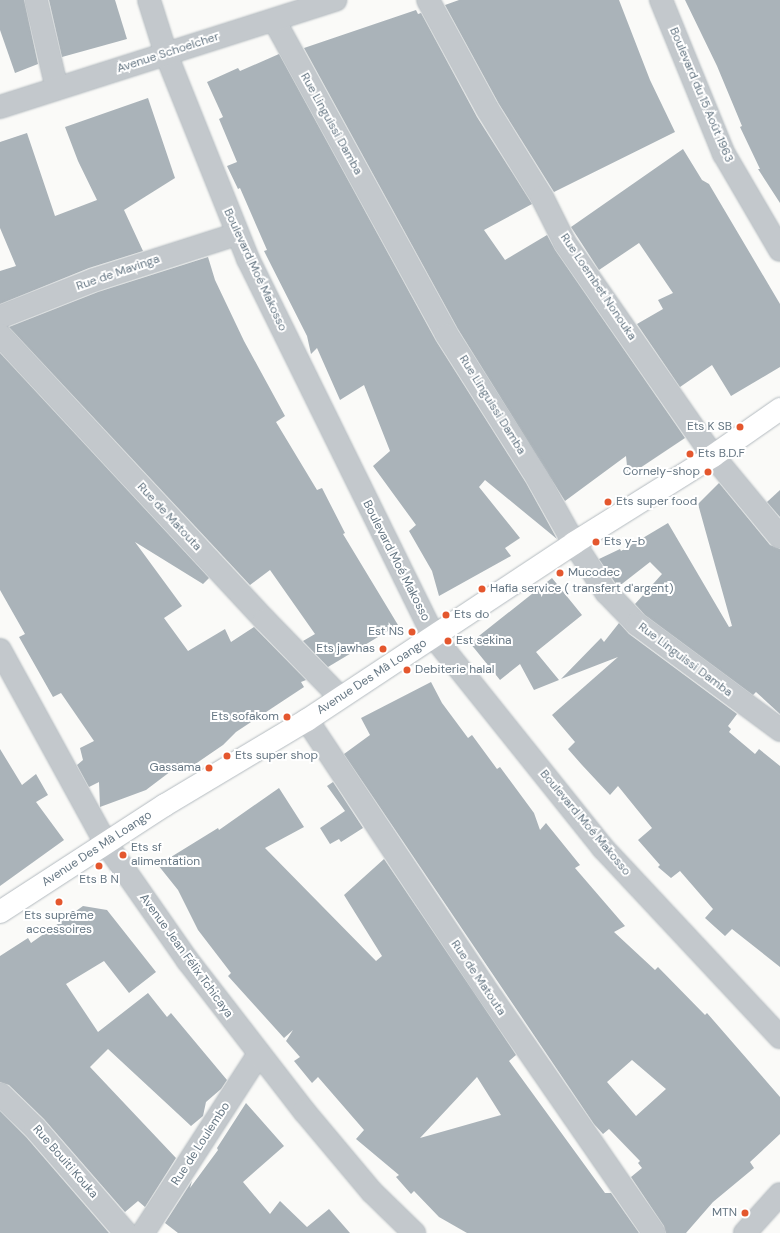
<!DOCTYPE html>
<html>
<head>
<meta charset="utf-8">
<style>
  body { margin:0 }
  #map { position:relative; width:780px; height:1233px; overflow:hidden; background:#fafaf8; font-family:"DM Sans",sans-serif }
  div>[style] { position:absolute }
  .building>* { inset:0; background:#aab3b9 }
  .roads { filter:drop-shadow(0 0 1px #b3babf) drop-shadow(0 0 1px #b3babf) }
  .minor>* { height:22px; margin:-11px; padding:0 11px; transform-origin:11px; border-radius:11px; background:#c3c8cc }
  .tertiary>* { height:22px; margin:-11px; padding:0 11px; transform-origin:11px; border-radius:11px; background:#c3c8cc }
  .secondary>* { height:22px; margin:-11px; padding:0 11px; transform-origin:11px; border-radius:11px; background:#fff }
  .dots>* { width:11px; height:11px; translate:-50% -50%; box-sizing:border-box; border:2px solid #fff; border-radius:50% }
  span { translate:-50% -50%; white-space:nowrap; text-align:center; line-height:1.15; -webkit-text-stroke:4px #fff; paint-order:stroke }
  .street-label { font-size:12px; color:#657683 }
  .poi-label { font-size:12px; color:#657683 }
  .right { translate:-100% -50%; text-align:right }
  .left { translate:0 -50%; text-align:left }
</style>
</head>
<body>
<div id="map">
  <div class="building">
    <div style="clip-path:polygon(0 0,24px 0,38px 64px,15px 73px,0 30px)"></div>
    <div style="clip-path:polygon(49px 0,115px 0,127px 39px,62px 57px)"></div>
    <div style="clip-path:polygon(459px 0,619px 0,650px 80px,675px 132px,554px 192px,499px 104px,445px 5px)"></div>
    <div style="clip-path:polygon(685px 0,780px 0,780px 203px,758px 169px,760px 169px,740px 127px,742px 126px,717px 66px)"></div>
    <div style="clip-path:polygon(416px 10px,418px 14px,421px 13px,477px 117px,532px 204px,484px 230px,505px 260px,547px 235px,555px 250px,685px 438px,628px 476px,626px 456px,565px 501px,458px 329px,304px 48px)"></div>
    <div style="clip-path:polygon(279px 54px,436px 341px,526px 483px,557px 539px,485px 480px,479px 487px,520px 538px,505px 548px,511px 556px,439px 596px,432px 571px,409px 531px,416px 525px,373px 466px,390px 451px,364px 385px,340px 400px,317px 348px,311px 354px,307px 336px,264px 251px,267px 250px,240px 188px,238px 189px,227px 166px,237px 162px,219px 119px,223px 117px,207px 82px,238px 68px,240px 71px)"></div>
    <div style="clip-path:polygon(148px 98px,175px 178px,124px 210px,143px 251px,89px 268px,0 304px,0 271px,16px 266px,0 228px,0 142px,27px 133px,55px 216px,97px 200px,78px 161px,65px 127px)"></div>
    <div style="clip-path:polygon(683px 149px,702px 180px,709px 184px,780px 304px,780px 367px,731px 396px,712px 365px,680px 387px,637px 324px,663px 309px,658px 300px,673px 293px,639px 243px,599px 270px,571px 227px)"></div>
    <div style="clip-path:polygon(208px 257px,215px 280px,244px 341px,285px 416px,276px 422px,317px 490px,322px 488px,345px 533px,343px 534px,398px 625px,328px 667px,303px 641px,315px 634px,270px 570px,250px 585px,9px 327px,98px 292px)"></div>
    <div style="clip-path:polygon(0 353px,209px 578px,203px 584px,135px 542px,182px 606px,164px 618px,188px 651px,225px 629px,231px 642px,254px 627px,306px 680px,301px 682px,304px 687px,236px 732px,223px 745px,188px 769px,183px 762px,146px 790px,100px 807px,99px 782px,89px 787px,77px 765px,83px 760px,80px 748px,94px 741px,61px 693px,53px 697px,19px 637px,25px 634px,0 590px)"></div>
    <div style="clip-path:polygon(719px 483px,770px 545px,780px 549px,780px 714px,756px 692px,753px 695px,645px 615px,635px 604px,662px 574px,650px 562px,618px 587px,599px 559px,620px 549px,621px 551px,668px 523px,729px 627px,732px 626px,698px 504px)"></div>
    <div style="clip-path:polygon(780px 490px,780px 517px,767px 502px)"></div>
    <div style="clip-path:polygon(552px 578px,582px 615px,536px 652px,559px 680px,534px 690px,520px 664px,500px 680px,470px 643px)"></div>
    <div style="clip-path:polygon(619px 623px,629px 634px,737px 714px,728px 726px,731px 729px,729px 732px,755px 754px,759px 749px,780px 766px,780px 967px,732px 929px,725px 936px,705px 918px,713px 909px,680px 871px,671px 878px,658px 867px,660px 865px,638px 840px,652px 828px,618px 786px,610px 795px,582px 765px,568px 749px,575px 742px,552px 715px,618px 657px,561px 679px,601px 638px,604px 642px)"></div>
    <div style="clip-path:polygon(evenodd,431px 682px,442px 703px,468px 738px,472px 735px,497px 769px,500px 767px,534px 813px,540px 830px,546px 823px,580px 865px,575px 868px,625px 926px,614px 932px,655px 970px,658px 967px,705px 1015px,707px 1013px,780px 1097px,780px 1134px,750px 1162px,754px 1168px,713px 1202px,686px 1233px,666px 1233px,664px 1226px,631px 1177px,642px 1168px,638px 1163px,640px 1161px,609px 1129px,603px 1134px,594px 1124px,344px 754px,370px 735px,361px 718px,431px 682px,632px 1060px,666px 1089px,636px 1116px,607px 1082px,632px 1060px)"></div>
    <div style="clip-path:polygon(0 749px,22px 785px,36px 774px,48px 795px,36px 802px,64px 840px,0 886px)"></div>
    <div style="clip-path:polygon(333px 782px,363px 828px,341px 842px,339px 839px,330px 844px,320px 828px,345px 811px,327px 786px)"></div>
    <div style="clip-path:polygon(evenodd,279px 788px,304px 827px,265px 848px,376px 961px,382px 956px,344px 895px,384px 859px,516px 1055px,509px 1061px,605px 1193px,611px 1193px,639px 1233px,467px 1233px,439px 1217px,414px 1191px,411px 1194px,396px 1177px,399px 1175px,356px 1139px,364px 1130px,318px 1077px,312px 1083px,294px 1061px,300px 1057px,286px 1041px,293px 1030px,284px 1038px,228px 976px,231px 973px,198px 930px,178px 890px,158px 865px,218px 828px,219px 830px,279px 788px,477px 1077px,501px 1115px,420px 1138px,477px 1077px)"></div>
    <div style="clip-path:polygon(83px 906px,107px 910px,156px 972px,129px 993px,104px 961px,66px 984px,98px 1032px,148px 993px,167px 1017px,171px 1013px,227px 1080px,221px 1089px,206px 1102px,203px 1116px,191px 1126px,108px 1049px,90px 1067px,176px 1158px,145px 1207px,138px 1201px,125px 1212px,44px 1119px,9px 1085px,0 1082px,0 956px,28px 938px,31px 943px)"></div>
    <div style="clip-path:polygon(246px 1103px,284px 1146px,243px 1182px,270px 1214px,280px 1201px,307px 1227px,329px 1209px,350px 1233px,178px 1233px,165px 1223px,192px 1181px,190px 1188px,218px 1150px,217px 1148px)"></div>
    <div style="clip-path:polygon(0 1111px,26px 1137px,109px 1233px,0 1233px)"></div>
  </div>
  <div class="roads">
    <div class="minor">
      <div style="left:36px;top:0;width:91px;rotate:76.7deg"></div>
      <div style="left:149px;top:0;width:57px;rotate:72.5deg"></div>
      <div style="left:166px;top:54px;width:221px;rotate:68.2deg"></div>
      <div style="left:248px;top:259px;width:421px;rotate:63.8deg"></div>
      <div style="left:434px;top:637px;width:270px;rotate:51.3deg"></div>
      <div style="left:603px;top:848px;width:259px;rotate:46.9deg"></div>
      <div style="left:428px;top:0;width:125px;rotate:61.4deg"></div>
      <div style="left:488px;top:110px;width:102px;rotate:58.2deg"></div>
      <div style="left:542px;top:197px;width:51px;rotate:63.4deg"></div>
      <div style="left:565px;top:243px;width:259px;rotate:55.2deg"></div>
      <div style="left:713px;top:456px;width:105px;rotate:50.4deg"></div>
      <div style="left:661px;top:0;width:166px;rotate:67.8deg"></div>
      <div style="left:724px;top:154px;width:111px;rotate:59.7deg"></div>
      <div style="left:274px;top:20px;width:359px;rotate:61.2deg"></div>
      <div style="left:447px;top:335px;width:168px;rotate:57.6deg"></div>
      <div style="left:537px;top:477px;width:76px;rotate:60.7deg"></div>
      <div style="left:574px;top:543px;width:59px;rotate:56.9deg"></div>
      <div style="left:606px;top:592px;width:45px;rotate:45.9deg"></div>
      <div style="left:637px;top:624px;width:178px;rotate:36.5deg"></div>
      <div style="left:0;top:107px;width:352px;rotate:-17.7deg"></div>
      <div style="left:0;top:317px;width:101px;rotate:-21.5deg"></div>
      <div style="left:94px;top:280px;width:150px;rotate:-17.8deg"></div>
      <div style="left:0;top:335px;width:389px;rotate:47.1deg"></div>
      <div style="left:265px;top:620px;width:107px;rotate:45.8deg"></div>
      <div style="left:307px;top:720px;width:318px;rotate:56.4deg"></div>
      <div style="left:483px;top:985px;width:301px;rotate:55.4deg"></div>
      <div style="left:0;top:1094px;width:49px;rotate:44.2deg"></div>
      <div style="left:35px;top:1128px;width:139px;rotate:49.1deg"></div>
      <div style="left:143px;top:1233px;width:212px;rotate:-57.1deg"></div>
    </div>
    <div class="tertiary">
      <div style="left:0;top:650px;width:219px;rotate:61.3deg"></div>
      <div style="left:105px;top:842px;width:145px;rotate:55.1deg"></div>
      <div style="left:188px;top:961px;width:190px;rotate:52.3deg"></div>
      <div style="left:304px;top:1111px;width:106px;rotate:50deg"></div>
      <div style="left:372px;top:1192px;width:59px;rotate:44.3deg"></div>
      <div style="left:745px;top:1233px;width:52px;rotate:-48.1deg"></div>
    </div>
    <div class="secondary">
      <div style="left:0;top:912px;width:197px;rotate:-33deg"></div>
      <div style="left:165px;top:805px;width:165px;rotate:-30.9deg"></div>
      <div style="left:307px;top:720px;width:320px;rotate:-33.5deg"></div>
      <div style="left:574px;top:543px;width:164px;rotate:-32deg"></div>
      <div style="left:713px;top:456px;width:82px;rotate:-35deg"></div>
    </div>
  </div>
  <div class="dots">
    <div style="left:740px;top:427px;background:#e4572e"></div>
    <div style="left:690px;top:454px;background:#e4572e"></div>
    <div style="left:708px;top:472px;background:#e4572e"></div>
    <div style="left:608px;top:502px;background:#e4572e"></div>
    <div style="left:596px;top:542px;background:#e4572e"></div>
    <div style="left:560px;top:573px;background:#e4572e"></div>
    <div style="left:482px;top:589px;background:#e4572e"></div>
    <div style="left:446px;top:615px;background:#e4572e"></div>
    <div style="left:412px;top:632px;background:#e4572e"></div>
    <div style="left:448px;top:641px;background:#e4572e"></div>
    <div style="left:383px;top:649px;background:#e4572e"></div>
    <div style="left:407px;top:670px;background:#e4572e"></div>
    <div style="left:287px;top:717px;background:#e4572e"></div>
    <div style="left:227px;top:756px;background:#e4572e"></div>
    <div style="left:209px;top:768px;background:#e4572e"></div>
    <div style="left:123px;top:855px;background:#e4572e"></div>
    <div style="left:99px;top:866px;background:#e4572e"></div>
    <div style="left:59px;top:902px;background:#e4572e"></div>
    <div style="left:745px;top:1213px;background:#e4572e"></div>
  </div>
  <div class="street-label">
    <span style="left:168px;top:53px;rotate:-18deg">Avenue Schoelcher</span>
    <span style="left:701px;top:95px;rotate:67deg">Boulevard du 15 Août 1963</span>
    <span style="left:331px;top:124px;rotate:61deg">Rue Linguissi Damba</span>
    <span style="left:255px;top:270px;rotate:65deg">Boulevard Moé Makosso</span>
    <span style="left:118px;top:273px;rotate:-19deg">Rue de Mavinga</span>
    <span style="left:598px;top:287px;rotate:56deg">Rue Loembet Nonouka</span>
    <span style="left:492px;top:405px;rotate:58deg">Rue Linguissi Damba</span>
    <span style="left:169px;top:517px;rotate:47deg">Rue de Matouta</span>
    <span style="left:396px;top:561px;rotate:63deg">Boulevard Moé Makosso</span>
    <span style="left:685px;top:660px;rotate:37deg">Rue Linguissi Damba</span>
    <span style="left:372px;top:677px;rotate:-33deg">Avenue Des Mâ Loango</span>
    <span style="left:585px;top:823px;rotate:50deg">Boulevard Moé Makosso</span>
    <span style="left:97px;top:849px;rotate:-33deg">Avenue Des Mâ Loango</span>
    <span style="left:186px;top:956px;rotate:54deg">Avenue Jean Félix Tchicaya</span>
    <span style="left:478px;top:978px;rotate:56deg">Rue de Matouta</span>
    <span style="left:201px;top:1144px;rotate:-57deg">Rue de Loulembo</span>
    <span style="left:65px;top:1162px;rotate:49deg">Rue Bouiti Kouka</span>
  </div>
  <div class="poi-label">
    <span class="right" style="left:732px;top:427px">Ets K SB</span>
    <span class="left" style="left:698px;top:454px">Ets B.D.F</span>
    <span class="right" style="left:700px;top:472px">Cornely-shop</span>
    <span class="left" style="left:616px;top:502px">Ets super food</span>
    <span class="left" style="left:604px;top:542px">Ets y-b</span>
    <span class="left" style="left:568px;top:573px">Mucodec</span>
    <span class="left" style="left:490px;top:589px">Hafia service ( transfert d'argent)</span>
    <span class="left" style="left:454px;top:615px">Ets do</span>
    <span class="right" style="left:404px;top:632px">Est NS</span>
    <span class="left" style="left:456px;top:641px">Est sekina</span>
    <span class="right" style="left:375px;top:649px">Ets jawhas</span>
    <span class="left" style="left:415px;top:670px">Debiterie halal</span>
    <span class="right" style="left:279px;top:717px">Ets sofakom</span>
    <span class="left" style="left:235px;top:756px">Ets super shop</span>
    <span class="right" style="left:201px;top:768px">Gassama</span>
    <span class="left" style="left:131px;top:855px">Ets sf<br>alimentation</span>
    <span style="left:99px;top:880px">Ets B N</span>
    <span style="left:59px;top:923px">Ets suprême<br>accessoires</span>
    <span class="right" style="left:737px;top:1213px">MTN</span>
  </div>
</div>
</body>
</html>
